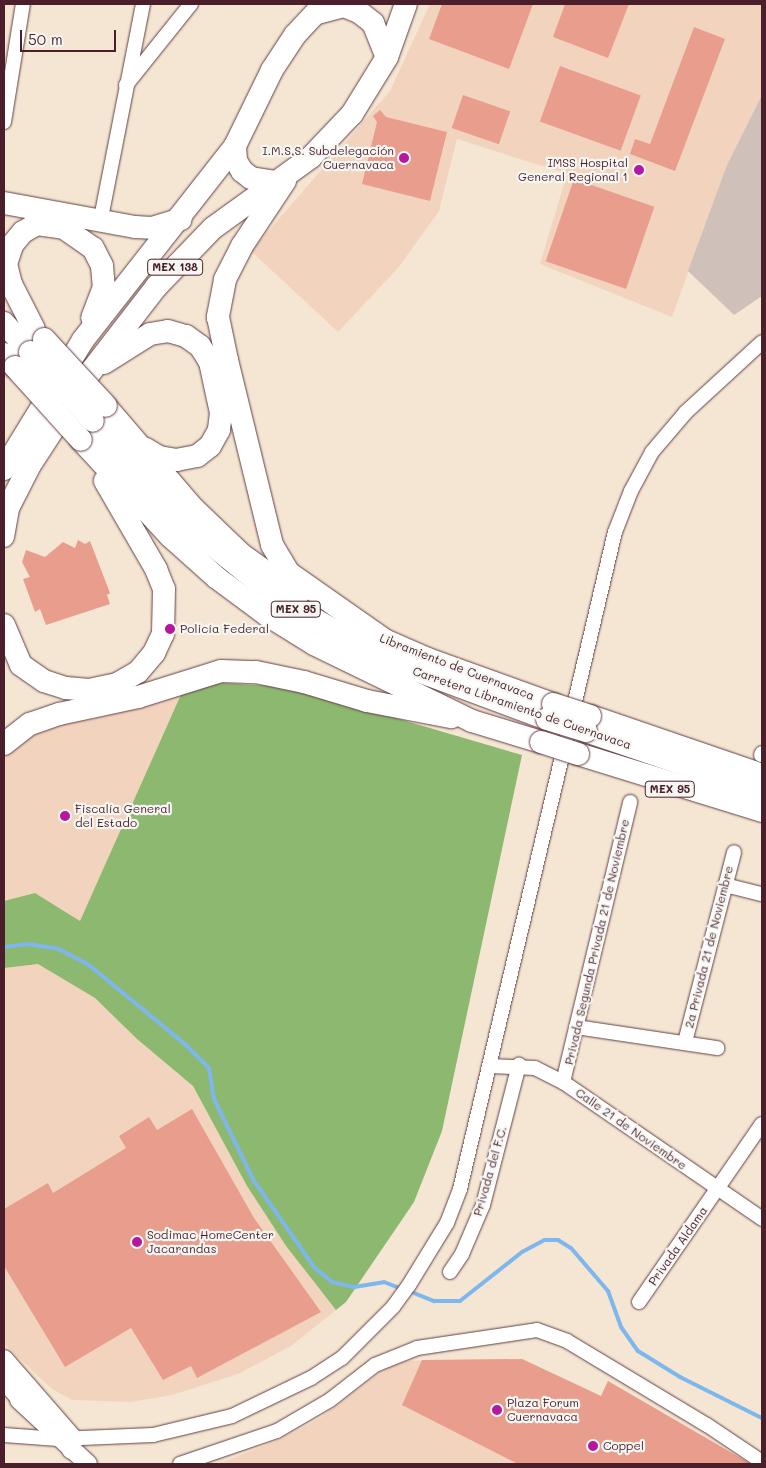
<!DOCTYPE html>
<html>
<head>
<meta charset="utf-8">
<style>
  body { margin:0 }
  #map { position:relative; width:766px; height:1468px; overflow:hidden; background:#f4e6d2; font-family:Mali,sans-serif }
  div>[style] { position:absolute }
  .built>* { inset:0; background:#f2d4be }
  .industrial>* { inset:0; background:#cfc0ba }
  .forest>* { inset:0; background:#8db870 }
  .stream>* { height:4px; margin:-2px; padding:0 2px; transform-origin:2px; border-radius:2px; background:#7db7ee }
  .building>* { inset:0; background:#e99e8d; transform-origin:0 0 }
  .roads { filter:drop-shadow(0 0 1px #643d44) drop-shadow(0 0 1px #643d44) }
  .minor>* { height:14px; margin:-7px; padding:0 7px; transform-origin:7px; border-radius:7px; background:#fff }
  .tertiary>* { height:18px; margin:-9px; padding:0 9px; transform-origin:9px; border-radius:9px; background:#fff }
  .secondary>* { height:20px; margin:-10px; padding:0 10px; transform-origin:10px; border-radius:10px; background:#fff }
  .primary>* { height:22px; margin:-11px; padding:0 11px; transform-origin:11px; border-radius:11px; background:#fff }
  .trunk>* { height:22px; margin:-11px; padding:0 11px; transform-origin:11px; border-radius:11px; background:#fff }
  .bridges { filter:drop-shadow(0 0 1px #643d44) drop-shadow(0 0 1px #643d44) }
  .primary-bridge>* { height:22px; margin:-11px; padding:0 11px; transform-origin:11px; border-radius:11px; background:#fff }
  .trunk-bridge>* { height:22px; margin:-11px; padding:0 11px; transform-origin:11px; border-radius:11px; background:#fff }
  .dots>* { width:14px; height:14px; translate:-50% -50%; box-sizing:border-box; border:2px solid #f6f6f2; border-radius:50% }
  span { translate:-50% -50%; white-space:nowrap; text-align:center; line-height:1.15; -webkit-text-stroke:4.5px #f6f6f2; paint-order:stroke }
  .shield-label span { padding:1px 4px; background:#f6f6f2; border:1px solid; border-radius:4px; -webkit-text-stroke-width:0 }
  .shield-label { font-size:11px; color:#4a1f2b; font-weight:700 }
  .poi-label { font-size:12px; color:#4a1f2b }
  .right { translate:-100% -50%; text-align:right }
  .left { translate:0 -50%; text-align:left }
  .street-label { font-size:12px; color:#4a1f2b }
  .frame { position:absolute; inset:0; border:5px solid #4a1f2b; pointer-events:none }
  .scale { position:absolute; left:20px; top:30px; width:96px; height:22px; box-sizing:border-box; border:2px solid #4a1f2b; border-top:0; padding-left:6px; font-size:15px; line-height:18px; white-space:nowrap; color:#4a1f2b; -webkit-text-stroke:4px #f6f6f2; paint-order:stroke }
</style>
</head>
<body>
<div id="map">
  <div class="built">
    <div style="clip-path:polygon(430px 4px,762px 4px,762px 95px,727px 165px,672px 317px,540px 264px,567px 174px,457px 139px,439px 211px,398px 268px,338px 332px,251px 251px,390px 91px)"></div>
    <div style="clip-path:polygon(183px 690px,80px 921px,35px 893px,4px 901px,4px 738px)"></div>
    <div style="clip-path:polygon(38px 963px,95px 998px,137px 1039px,193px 1086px,247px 1186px,286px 1246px,336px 1310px,291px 1346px,238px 1374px,172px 1395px,131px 1402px,72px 1400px,52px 1389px,4px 1344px,4px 968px)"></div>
    <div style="clip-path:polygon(522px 1359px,601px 1396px,608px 1381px,751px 1464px,218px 1464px,281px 1439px,320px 1418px,395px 1361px)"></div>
  </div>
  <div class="industrial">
    <div style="clip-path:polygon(762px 95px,762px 296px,734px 315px,688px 271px,727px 165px)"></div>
  </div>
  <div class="forest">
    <div style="clip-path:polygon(223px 683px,290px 687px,522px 755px,442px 1131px,414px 1202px,346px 1302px,336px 1310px,286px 1246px,247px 1186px,193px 1086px,137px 1039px,95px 998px,38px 964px,4px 968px,4px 901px,35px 893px,80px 921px,183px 690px)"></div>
  </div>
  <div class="stream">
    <div style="left:4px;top:947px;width:24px;rotate:-7deg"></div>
    <div style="left:28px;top:944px;width:31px;rotate:9deg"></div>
    <div style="left:59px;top:949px;width:34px;rotate:28deg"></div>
    <div style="left:89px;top:965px;width:126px;rotate:39.5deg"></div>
    <div style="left:186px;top:1045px;width:33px;rotate:45deg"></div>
    <div style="left:209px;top:1068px;width:31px;rotate:81deg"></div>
    <div style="left:214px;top:1099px;width:91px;rotate:64deg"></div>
    <div style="left:254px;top:1181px;width:106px;rotate:55deg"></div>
    <div style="left:315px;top:1268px;width:22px;rotate:39deg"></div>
    <div style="left:332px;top:1282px;width:23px;rotate:13deg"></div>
    <div style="left:354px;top:1287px;width:30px;rotate:-9deg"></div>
    <div style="left:384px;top:1282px;width:19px;rotate:21deg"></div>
    <div style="left:409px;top:1291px;width:27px;rotate:22deg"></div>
    <div style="left:434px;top:1301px;width:26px"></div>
    <div style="left:460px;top:1301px;width:79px;rotate:-38.3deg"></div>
    <div style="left:522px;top:1252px;width:26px;rotate:-28deg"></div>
    <div style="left:545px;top:1240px;width:13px"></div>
    <div style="left:558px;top:1240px;width:15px;rotate:32deg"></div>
    <div style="left:571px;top:1248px;width:57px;rotate:49.3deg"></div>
    <div style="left:608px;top:1291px;width:38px;rotate:70deg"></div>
    <div style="left:621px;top:1327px;width:29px;rotate:55deg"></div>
    <div style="left:638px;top:1351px;width:49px;rotate:31.8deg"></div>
    <div style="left:680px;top:1377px;width:92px;rotate:26.6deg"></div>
  </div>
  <div class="building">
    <div style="clip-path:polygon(442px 4px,533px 4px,509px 69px,429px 39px)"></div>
    <div style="clip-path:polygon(565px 4px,629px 4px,608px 58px,553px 37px)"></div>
    <div style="clip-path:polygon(694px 27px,725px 39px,675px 171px,630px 154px,635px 139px,650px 144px)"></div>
    <div style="left:560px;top:66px;width:86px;height:59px;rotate:20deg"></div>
    <div style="left:463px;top:95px;width:50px;height:35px;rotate:19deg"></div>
    <div style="clip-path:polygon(380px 110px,386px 117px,447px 132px,430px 201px,362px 184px,377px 122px,373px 116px)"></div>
    <div style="left:574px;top:179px;width:85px;height:87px;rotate:19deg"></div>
    <div style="clip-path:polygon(78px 540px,85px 544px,90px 541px,110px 593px,107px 595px,110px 604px,46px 625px,40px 609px,35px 612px,23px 579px,30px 577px,22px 562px,26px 550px,45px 557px,63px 542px,75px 548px)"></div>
    <div style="clip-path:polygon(192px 1109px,254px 1218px,321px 1312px,197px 1378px,191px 1366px,163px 1380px,131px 1328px,65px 1367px,4px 1266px,4px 1209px,48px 1183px,53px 1193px,126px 1148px,119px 1136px,149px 1117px,157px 1130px)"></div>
    <div style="clip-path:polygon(522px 1359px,601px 1396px,608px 1381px,751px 1464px,518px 1464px,402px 1405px,422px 1360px)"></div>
  </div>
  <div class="roads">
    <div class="minor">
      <div style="left:126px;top:85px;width:104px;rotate:-51.3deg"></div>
      <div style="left:4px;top:122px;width:120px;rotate:-80.9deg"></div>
      <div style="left:102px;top:213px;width:213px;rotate:-78.9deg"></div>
      <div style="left:761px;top:755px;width:2px;rotate:-63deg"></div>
      <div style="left:725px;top:885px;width:38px;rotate:14deg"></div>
      <div style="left:576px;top:1027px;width:143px;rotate:8.5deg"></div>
      <div style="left:685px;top:1042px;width:196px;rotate:-75.5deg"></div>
      <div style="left:490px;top:1066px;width:45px;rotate:2.5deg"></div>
      <div style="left:535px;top:1068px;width:31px;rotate:27deg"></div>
      <div style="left:563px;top:1082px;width:242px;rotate:34.5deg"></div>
      <div style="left:563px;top:1082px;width:288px;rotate:-76.5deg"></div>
      <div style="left:450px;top:1272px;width:22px;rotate:-56deg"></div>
      <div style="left:462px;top:1254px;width:53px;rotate:-66.8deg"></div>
      <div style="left:483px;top:1205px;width:145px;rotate:-75.6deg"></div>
      <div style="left:639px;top:1302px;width:216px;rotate:-55.4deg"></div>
      <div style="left:4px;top:1435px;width:54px;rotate:4.2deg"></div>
      <div style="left:58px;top:1439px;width:95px;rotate:-2.4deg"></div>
      <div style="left:153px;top:1435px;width:81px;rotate:-13.5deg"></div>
      <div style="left:232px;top:1416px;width:88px;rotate:-25.7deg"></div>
      <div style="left:311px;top:1378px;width:37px;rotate:-33deg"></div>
      <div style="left:342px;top:1358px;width:72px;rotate:-45deg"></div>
      <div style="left:393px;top:1307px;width:27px;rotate:-54deg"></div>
      <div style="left:409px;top:1285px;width:73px;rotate:-58.5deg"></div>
      <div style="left:447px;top:1223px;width:36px;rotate:-69deg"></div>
      <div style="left:460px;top:1189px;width:675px;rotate:-76.73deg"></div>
      <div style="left:615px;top:532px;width:44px;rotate:-68.7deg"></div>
      <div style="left:631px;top:491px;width:44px;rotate:-61.7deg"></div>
      <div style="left:652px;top:452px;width:52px;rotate:-49.6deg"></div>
      <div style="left:686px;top:412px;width:103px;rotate:-42.6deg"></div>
      <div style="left:180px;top:1464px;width:102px;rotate:-18.8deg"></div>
      <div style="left:277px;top:1431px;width:61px;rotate:-30.3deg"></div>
      <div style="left:330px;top:1400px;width:57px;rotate:-37.9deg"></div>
      <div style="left:375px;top:1365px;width:45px;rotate:-22deg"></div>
      <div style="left:417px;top:1348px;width:121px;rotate:-8.5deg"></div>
      <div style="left:537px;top:1330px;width:32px;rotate:20deg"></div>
      <div style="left:567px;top:1341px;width:163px;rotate:31deg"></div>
      <div style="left:707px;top:1425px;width:66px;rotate:33.9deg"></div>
    </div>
    <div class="tertiary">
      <div style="left:4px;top:1359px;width:103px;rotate:48.9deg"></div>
      <div style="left:72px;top:1437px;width:13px;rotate:94deg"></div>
      <div style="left:19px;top:1400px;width:94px;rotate:42.8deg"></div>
    </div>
    <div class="secondary">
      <div style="left:4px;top:537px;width:36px;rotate:-80deg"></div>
    </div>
    <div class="primary">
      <div style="left:317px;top:13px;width:28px;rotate:-15deg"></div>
      <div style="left:344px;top:6px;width:16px;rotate:22deg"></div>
      <div style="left:359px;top:12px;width:18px;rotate:38deg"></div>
      <div style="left:373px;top:23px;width:37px;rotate:68deg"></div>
      <div style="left:235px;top:146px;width:15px;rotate:86deg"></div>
      <div style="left:236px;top:161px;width:12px;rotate:59deg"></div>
      <div style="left:242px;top:171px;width:11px;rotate:38deg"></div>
      <div style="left:251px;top:178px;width:24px;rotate:9deg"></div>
      <div style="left:285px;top:181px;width:78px;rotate:123.5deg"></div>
      <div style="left:242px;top:246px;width:38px;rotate:117deg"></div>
      <div style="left:225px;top:280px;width:38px;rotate:101deg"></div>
      <div style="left:218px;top:317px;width:44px;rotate:78.2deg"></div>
      <div style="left:227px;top:360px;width:190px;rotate:76.3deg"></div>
      <div style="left:272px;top:545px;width:33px;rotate:59deg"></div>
      <div style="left:289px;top:573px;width:118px;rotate:35deg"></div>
      <div style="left:4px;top:203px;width:133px;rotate:10.4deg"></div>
      <div style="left:135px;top:227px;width:17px;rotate:3deg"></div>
      <div style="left:152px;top:228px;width:30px;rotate:-17deg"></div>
      <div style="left:34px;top:329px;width:51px;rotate:-117.1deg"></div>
      <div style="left:11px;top:284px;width:21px;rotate:-104deg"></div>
      <div style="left:6px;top:264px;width:20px;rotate:-72deg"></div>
      <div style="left:12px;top:245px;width:17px;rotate:-50deg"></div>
      <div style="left:23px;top:232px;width:16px;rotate:-30deg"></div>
      <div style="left:37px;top:224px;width:27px;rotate:8deg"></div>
      <div style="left:64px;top:228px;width:35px;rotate:35deg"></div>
      <div style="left:93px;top:248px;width:20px;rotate:63deg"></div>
      <div style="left:102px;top:266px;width:21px;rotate:85deg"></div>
      <div style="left:104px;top:287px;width:33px;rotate:111deg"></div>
      <div style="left:104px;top:363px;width:54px;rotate:-32.2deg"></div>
      <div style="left:150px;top:334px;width:18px;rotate:-9deg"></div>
      <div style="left:168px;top:331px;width:19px;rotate:16deg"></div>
      <div style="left:186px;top:336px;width:17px;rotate:36deg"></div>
      <div style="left:200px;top:346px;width:19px;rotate:58deg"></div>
      <div style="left:210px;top:362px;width:52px;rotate:77.8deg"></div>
      <div style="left:221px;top:413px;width:17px;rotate:97deg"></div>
      <div style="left:219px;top:430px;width:18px;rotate:119deg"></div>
      <div style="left:210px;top:446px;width:16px;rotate:142deg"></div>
      <div style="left:197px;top:456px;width:20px;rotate:169deg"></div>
      <div style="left:177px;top:460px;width:18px;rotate:-171deg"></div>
      <div style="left:159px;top:457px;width:17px;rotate:-149deg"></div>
      <div style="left:107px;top:408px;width:133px;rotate:49.3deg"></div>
      <div style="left:194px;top:509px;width:65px;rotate:43.8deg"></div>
      <div style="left:241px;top:554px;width:70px;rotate:35.7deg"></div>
      <div style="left:4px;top:469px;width:151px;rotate:-58.5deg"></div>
      <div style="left:83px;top:340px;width:246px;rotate:-51.9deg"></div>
      <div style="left:235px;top:146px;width:85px;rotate:-64deg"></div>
      <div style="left:272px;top:70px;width:42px;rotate:-56.7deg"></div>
      <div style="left:295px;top:35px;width:42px;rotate:-46.9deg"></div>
      <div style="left:4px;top:516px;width:57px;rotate:-63deg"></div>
      <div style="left:30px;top:465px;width:113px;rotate:-56.9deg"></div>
      <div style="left:92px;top:370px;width:106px;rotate:-52.3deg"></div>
      <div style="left:157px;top:286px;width:81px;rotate:-46deg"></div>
      <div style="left:213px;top:228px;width:121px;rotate:-35.9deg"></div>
      <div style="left:311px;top:157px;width:59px;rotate:-46.4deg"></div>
      <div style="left:352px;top:114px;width:67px;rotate:-58.4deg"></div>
      <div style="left:387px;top:57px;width:56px;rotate:-70.3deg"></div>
      <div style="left:373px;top:635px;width:60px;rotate:23.6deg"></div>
      <div style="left:428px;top:659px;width:133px;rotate:19.8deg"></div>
      <div style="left:590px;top:716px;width:182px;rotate:18.9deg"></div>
      <div style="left:4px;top:1377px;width:38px;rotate:49deg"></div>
    </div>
    <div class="trunk">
      <div style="left:4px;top:323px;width:39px;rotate:48deg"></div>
      <div style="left:4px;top:354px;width:17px;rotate:50deg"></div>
      <div style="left:94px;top:423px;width:134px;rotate:47.7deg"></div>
      <div style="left:184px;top:522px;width:121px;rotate:39deg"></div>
      <div style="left:278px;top:598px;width:116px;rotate:30.1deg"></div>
      <div style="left:378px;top:656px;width:180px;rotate:20.4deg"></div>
      <div style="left:81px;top:440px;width:131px;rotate:47.2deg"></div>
      <div style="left:170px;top:536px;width:63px;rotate:41.8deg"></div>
      <div style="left:217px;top:578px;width:62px;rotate:36.5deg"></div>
      <div style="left:267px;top:615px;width:55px;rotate:31.7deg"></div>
      <div style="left:314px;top:644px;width:176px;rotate:26deg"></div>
      <div style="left:472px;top:721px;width:72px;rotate:16.9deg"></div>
      <div style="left:4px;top:625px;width:43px;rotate:67deg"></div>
      <div style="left:21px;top:665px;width:28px;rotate:35deg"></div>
      <div style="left:44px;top:681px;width:23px;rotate:18deg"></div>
      <div style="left:66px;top:688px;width:23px;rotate:5deg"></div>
      <div style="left:89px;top:690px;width:29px;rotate:-12deg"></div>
      <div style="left:117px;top:684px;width:24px;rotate:-30deg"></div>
      <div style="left:138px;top:672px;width:25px;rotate:-50deg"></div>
      <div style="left:154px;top:653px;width:21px;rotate:-65deg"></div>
      <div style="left:163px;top:634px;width:45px;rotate:-88.7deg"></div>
      <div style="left:164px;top:589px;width:22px;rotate:-112deg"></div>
      <div style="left:156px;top:569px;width:102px;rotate:-120.1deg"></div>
      <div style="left:586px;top:731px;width:186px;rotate:18.8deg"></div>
      <div style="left:4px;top:744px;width:33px;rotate:-38deg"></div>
      <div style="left:30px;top:724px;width:31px;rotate:-19deg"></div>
      <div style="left:59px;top:714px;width:81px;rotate:-12.1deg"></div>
      <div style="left:138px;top:697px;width:87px;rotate:-17.4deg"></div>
      <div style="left:221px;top:671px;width:35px;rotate:2deg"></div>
      <div style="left:256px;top:672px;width:49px;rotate:11.8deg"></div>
      <div style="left:304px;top:682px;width:66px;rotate:16.8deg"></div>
      <div style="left:367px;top:701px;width:86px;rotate:10.8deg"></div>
      <div style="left:578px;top:754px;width:193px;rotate:17.2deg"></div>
    </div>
  </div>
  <div class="bridges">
    <div class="primary-bridge">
      <div style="left:44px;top:339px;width:91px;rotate:47.2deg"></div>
      <div style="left:553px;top:704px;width:39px;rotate:18deg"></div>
    </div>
    <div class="trunk-bridge">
      <div style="left:30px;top:352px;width:93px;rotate:47.6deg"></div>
      <div style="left:15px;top:367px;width:98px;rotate:47.9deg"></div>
      <div style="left:547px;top:719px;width:41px;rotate:17.1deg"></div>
      <div style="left:541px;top:742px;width:39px;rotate:18deg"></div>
    </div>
  </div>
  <div class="dots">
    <div style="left:404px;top:158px;background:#b5179e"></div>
    <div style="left:639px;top:170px;background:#b5179e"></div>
    <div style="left:170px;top:629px;background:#b5179e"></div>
    <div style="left:65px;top:816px;background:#b5179e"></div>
    <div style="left:137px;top:1242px;background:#b5179e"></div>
    <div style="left:497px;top:1410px;background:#b5179e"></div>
    <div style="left:593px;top:1446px;background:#b5179e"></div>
  </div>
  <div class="shield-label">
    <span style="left:175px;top:267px">MEX 138</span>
    <span style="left:296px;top:609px">MEX 95</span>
    <span style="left:670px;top:789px">MEX 95</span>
  </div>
  <div class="poi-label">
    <span class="right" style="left:394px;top:158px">I.M.S.S. Subdelegación<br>Cuernavaca</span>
    <span class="right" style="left:628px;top:170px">IMSS Hospital<br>General Regional 1</span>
    <span class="left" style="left:180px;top:629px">Policía Federal</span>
    <span class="left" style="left:75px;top:816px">Fiscalía General<br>del Estado</span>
    <span class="left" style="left:147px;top:1242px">Sodimac HomeCenter<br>Jacarandas</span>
    <span class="left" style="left:507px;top:1410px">Plaza Forum<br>Cuernavaca</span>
    <span class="left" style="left:603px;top:1446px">Coppel</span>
  </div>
  <div class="street-label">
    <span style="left:457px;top:667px;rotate:21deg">Libramiento de Cuernavaca</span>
    <span style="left:522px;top:708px;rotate:19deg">Carretera Libramiento de Cuernavaca</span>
    <span style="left:597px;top:942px;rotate:-77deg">Privada Segunda Privada 21 de Noviembre</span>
    <span style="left:709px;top:947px;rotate:-76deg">2a Privada 21 de Noviembre</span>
    <span style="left:631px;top:1129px;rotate:35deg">Calle 21 de Noviembre</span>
    <span style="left:490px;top:1171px;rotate:-74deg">Privada del F.C.</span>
    <span style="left:678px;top:1246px;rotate:-55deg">Privada Aldama</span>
  </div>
  <div class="frame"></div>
  <div class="scale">50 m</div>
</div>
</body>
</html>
